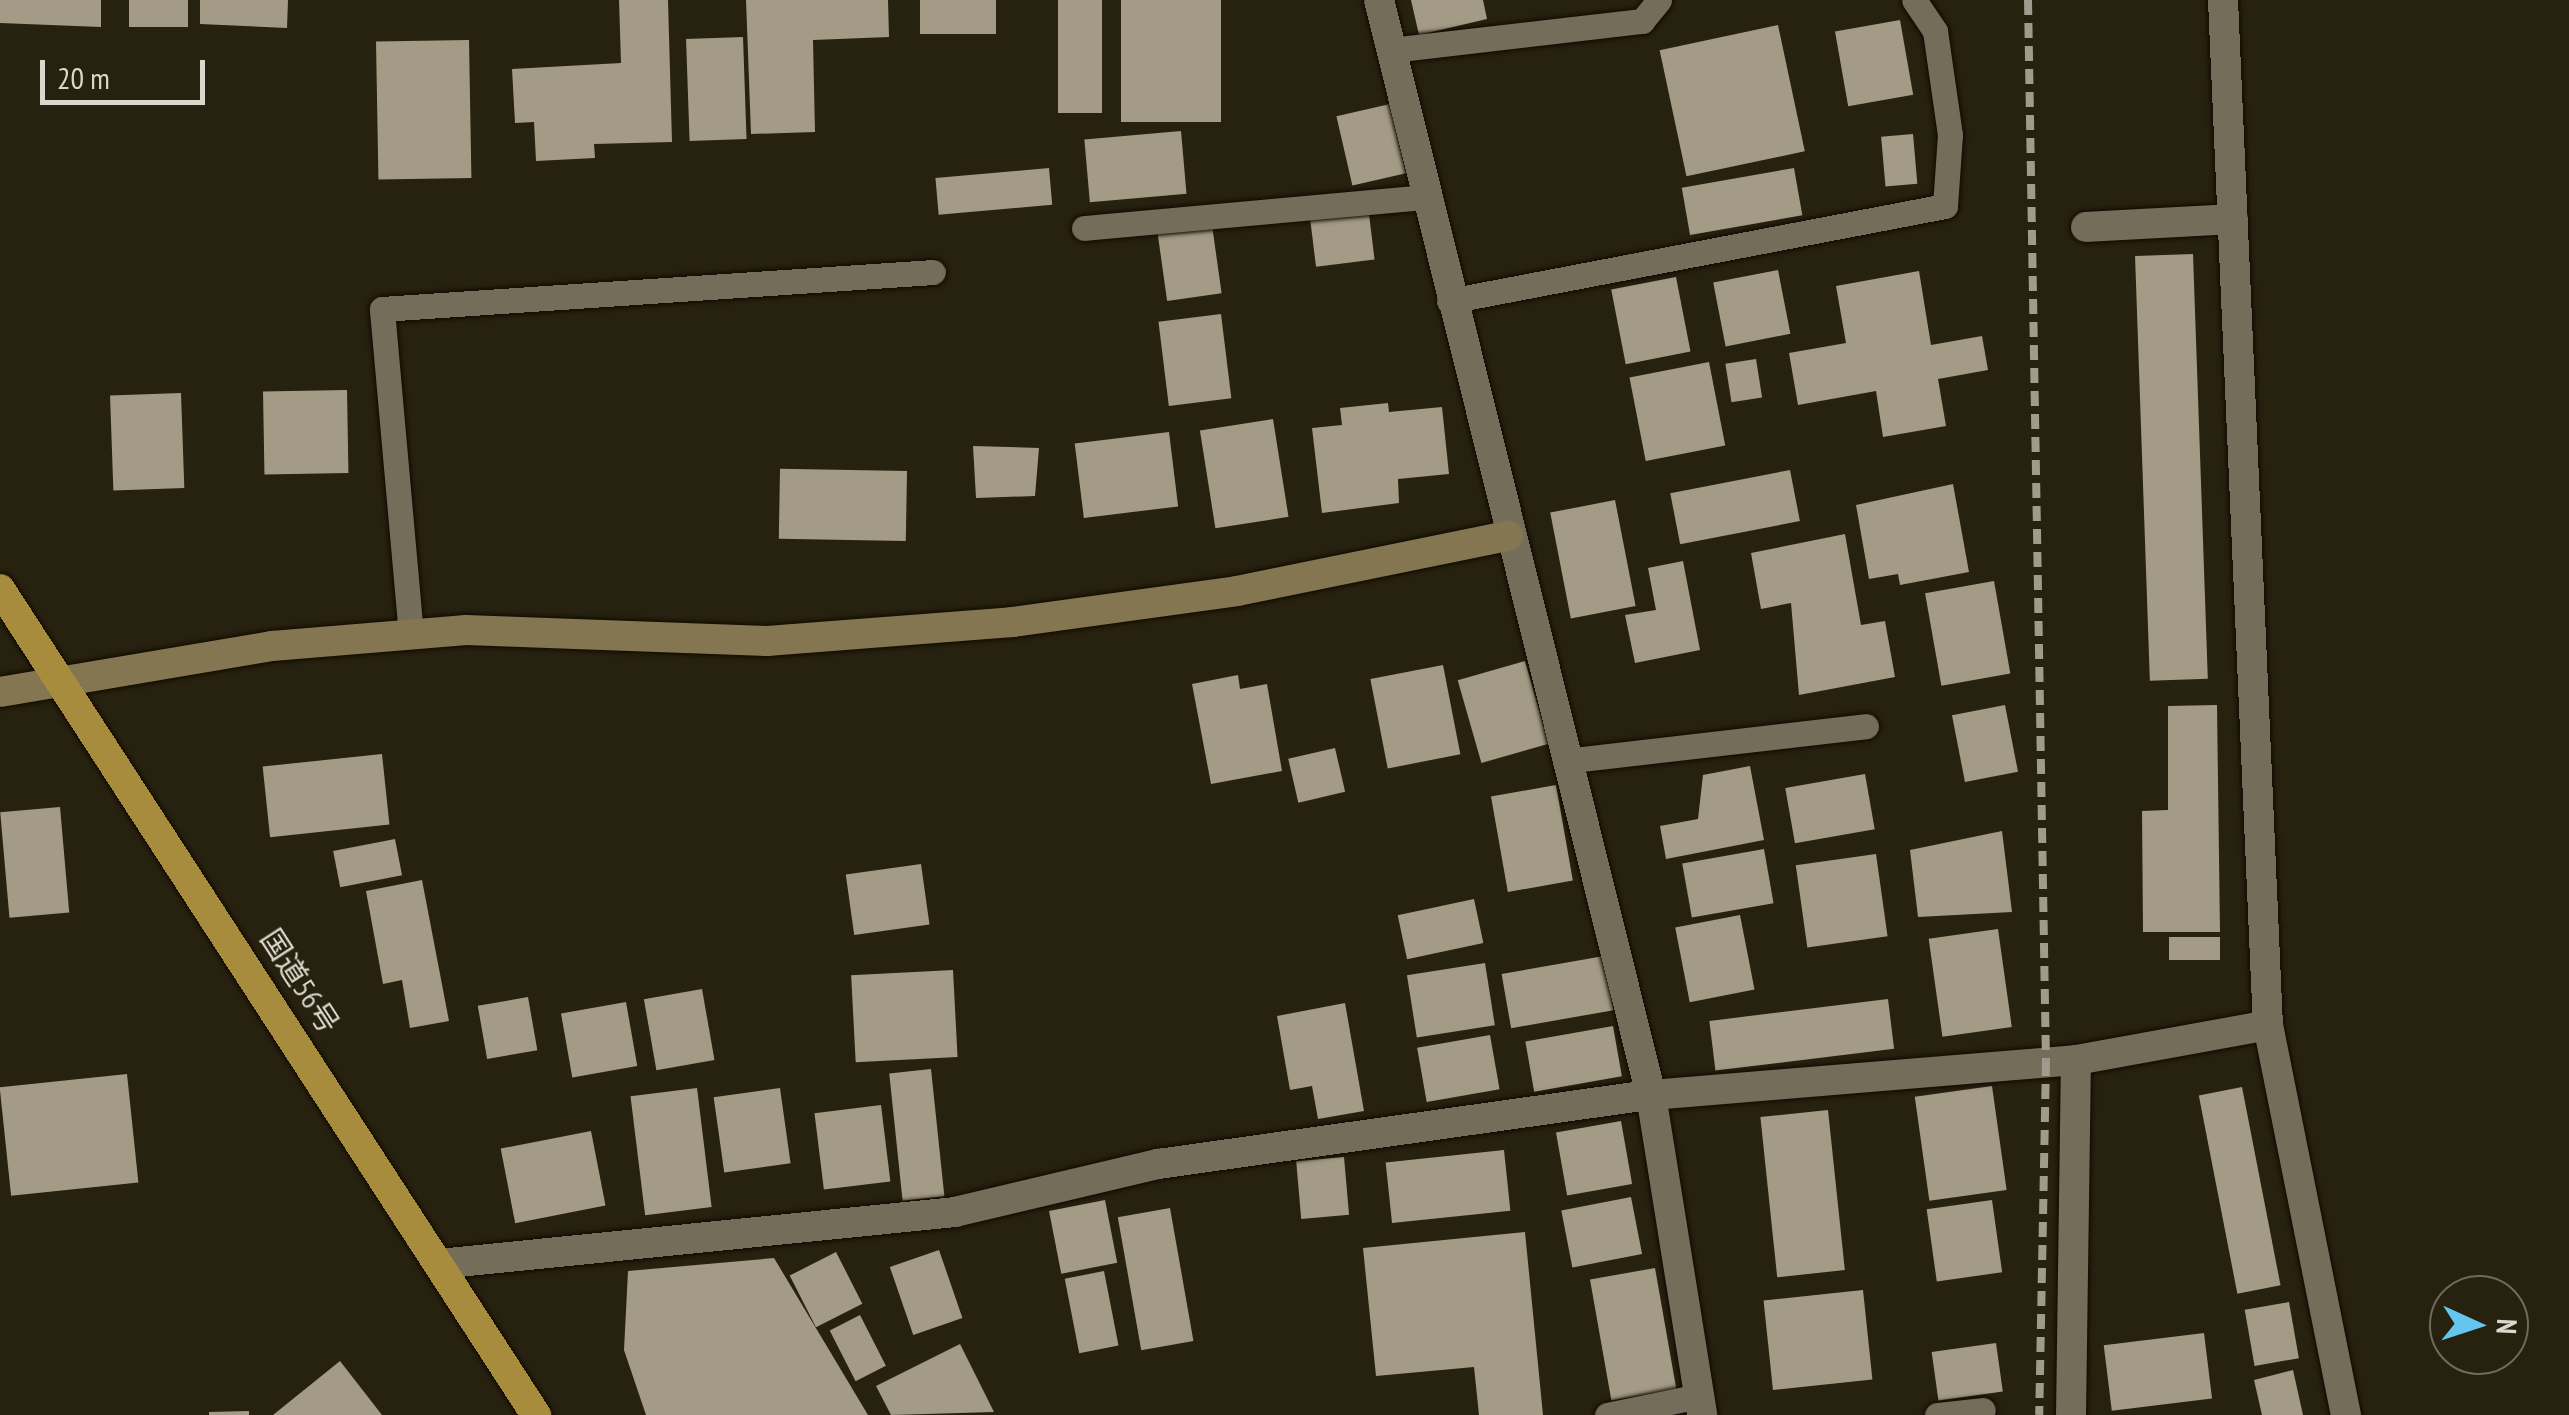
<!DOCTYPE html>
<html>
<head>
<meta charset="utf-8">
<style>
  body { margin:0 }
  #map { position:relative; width:2569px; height:1415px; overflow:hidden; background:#27210f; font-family:"PT Sans Narrow","Noto Sans JP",sans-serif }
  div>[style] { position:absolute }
  .building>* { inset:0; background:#a39b85; transform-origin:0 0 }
  .roads { filter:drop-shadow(0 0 2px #100a00) drop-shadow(0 0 2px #100a00) }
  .lane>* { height:25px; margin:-12.5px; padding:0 12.5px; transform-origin:12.5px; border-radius:12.5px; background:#746d59 }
  .street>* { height:30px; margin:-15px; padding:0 15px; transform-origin:15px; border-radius:15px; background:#746d59 }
  .secondary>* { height:30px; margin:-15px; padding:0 15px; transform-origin:15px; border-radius:15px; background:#847651 }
  .highway>* { height:30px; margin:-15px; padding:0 15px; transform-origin:15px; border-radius:15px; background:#a88c3d }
  .rail>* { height:8px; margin-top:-4px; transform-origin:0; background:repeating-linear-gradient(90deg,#9f9b8d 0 15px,transparent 0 23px) }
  span { translate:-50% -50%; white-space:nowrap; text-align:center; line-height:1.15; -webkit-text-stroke:10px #27210f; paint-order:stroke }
  .street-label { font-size:30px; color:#dbd7cc }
  .north { position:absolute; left:2429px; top:1275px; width:100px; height:100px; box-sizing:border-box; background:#27210f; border:2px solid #6f6a5b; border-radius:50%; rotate:93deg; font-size:28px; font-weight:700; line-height:40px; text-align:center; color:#dbd7cc }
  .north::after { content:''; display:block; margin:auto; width:35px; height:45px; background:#65c5ee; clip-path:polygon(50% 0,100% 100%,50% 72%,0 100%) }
  .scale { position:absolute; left:40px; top:60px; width:165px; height:45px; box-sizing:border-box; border:5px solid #dbd7cc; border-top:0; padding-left:12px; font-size:30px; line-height:35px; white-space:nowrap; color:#dbd7cc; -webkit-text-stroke:8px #27210f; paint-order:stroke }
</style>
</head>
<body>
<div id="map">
  <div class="building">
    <div style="clip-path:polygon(0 0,101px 0,101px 27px,0 23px)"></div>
    <div style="left:129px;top:0;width:59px;height:27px"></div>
    <div style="clip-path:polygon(200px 0,288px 0,287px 28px,200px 24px)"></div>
    <div style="clip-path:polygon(619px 0,668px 0,672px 142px,594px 144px,595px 158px,536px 161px,534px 122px,515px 123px,512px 69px,621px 63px)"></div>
    <div style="clip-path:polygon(746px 0,888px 0,889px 37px,813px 40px,815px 132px,751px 134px)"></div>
    <div style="left:920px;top:0;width:76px;height:34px"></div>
    <div style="left:1058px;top:0;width:44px;height:113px"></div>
    <div style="left:1121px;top:0;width:100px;height:122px"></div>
    <div style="clip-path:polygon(1411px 0,1483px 0,1487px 19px,1419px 35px)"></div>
    <div style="left:1900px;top:20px;width:76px;height:66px;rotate:80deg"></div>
    <div style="left:1778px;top:25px;width:129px;height:121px;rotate:78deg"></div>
    <div style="left:743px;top:37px;width:102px;height:57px;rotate:88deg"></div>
    <div style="left:469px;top:40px;width:138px;height:93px;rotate:89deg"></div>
    <div style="left:1390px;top:104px;width:71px;height:55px;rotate:77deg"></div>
    <div style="left:1181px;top:131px;width:63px;height:97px;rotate:85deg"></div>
    <div style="left:1913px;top:134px;width:50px;height:32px;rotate:85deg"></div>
    <div style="left:1049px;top:168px;width:37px;height:114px;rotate:85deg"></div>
    <div style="left:1794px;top:168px;width:48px;height:114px;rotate:80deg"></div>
    <div style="left:1368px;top:206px;width:54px;height:59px;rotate:83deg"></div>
    <div style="left:1212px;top:225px;width:69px;height:55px;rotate:82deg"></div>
    <div style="left:2193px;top:254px;width:425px;height:58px;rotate:88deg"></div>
    <div style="left:1778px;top:270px;width:65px;height:66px;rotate:79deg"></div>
    <div style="clip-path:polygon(1919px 271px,1931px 345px,1982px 336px,1988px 370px,1938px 379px,1946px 426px,1883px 437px,1876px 391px,1798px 405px,1789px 353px,1846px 343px,1836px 286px)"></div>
    <div style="left:1676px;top:277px;width:76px;height:66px;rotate:79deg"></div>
    <div style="left:1221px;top:314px;width:85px;height:63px;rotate:83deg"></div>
    <div style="left:1756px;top:359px;width:39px;height:31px;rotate:81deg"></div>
    <div style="left:1709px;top:362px;width:85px;height:81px;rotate:79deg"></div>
    <div style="left:347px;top:390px;width:83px;height:84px;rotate:89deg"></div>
    <div style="left:181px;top:393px;width:95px;height:71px;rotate:88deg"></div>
    <div style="clip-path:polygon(1388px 403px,1389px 412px,1442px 407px,1449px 474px,1398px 479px,1399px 503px,1322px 513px,1312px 428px,1342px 425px,1340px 408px)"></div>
    <div style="left:1273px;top:419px;width:99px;height:74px;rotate:81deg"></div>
    <div style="left:1169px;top:432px;width:75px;height:95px;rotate:83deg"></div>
    <div style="clip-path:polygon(973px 446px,1039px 448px,1035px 496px,976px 498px)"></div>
    <div style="left:1790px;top:470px;width:52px;height:122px;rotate:79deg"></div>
    <div style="left:907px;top:471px;width:70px;height:127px;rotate:91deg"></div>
    <div style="clip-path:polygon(1953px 484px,1969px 572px,1900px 585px,1898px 574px,1869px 579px,1856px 505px)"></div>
    <div style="left:1615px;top:500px;width:108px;height:66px;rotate:79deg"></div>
    <div style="clip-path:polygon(1845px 534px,1861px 625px,1885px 621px,1895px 677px,1799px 695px,1791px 603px,1761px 609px,1751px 553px)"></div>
    <div style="clip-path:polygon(1683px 561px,1700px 650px,1635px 663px,1625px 615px,1656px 610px,1648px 568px)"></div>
    <div style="left:1994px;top:581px;width:94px;height:70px;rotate:80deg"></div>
    <div style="left:1525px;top:661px;width:86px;height:70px;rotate:74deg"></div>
    <div style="left:1443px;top:665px;width:91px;height:74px;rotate:79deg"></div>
    <div style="clip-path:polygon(1238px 675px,1240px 689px,1267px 684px,1282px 771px,1211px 784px,1192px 684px)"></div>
    <div style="left:2005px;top:705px;width:68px;height:54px;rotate:79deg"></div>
    <div style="clip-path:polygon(2217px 705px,2220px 932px,2143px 932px,2142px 811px,2168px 810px,2168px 706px)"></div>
    <div style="left:1335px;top:748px;width:45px;height:48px;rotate:77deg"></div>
    <div style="left:382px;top:754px;width:71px;height:120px;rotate:84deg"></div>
    <div style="clip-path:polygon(1750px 766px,1764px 840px,1666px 859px,1660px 826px,1698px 819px,1703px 775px)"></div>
    <div style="left:1865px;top:774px;width:56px;height:81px;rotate:80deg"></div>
    <div style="left:1556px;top:785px;width:97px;height:66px;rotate:80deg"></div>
    <div style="left:60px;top:807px;width:106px;height:60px;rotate:85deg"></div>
    <div style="clip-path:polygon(2002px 831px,2012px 912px,1918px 917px,1910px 850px)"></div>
    <div style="left:395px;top:839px;width:37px;height:63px;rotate:79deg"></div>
    <div style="left:1764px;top:849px;width:55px;height:83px;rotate:80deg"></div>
    <div style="left:1876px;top:854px;width:83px;height:81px;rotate:82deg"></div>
    <div style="left:921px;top:864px;width:61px;height:76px;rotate:82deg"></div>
    <div style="clip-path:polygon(422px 880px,449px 1021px,410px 1028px,402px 980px,383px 984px,366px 891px)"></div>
    <div style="left:1474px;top:899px;width:45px;height:78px;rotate:78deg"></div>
    <div style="left:1740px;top:915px;width:76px;height:66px;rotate:79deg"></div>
    <div style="left:1998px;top:929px;width:99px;height:70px;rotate:82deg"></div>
    <div style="left:2220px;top:937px;width:23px;height:51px;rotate:90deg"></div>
    <div style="left:1604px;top:956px;width:55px;height:104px;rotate:80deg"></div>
    <div style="left:1485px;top:963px;width:63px;height:79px;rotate:81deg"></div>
    <div style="left:953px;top:970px;width:87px;height:102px;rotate:87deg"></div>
    <div style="left:702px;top:989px;width:72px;height:59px;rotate:80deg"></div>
    <div style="left:528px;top:997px;width:54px;height:51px;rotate:80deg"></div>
    <div style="left:1888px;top:999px;width:50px;height:180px;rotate:83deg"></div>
    <div style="left:626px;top:1002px;width:65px;height:66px;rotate:80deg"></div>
    <div style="clip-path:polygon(1345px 1003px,1364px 1111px,1318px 1119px,1312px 1086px,1290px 1090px,1277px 1016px)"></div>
    <div style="left:1613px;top:1026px;width:51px;height:89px;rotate:80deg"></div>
    <div style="left:1490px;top:1035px;width:55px;height:74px;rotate:80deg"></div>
    <div style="left:931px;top:1069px;width:128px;height:42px;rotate:84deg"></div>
    <div style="left:127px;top:1074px;width:109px;height:128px;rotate:84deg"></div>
    <div style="left:1992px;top:1086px;width:105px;height:78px;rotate:82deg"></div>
    <div style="left:2242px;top:1087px;width:202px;height:44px;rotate:79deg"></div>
    <div style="left:697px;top:1088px;width:120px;height:67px;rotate:83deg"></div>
    <div style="left:780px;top:1088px;width:76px;height:67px;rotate:82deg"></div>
    <div style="left:881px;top:1105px;width:77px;height:67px;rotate:83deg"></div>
    <div style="left:1828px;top:1110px;width:161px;height:68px;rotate:84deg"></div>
    <div style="left:1621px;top:1121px;width:64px;height:66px;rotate:80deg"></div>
    <div style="left:591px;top:1131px;width:76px;height:92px;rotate:79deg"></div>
    <div style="left:1504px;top:1150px;width:61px;height:119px;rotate:84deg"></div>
    <div style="left:1344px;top:1157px;width:58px;height:48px;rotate:85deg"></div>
    <div style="left:1631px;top:1197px;width:58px;height:71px;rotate:79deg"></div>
    <div style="left:1105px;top:1200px;width:64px;height:57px;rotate:79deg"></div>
    <div style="left:1992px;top:1200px;width:73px;height:66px;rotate:82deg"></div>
    <div style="left:1170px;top:1208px;width:135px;height:53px;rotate:80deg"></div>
    <div style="clip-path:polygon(1525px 1232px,1543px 1415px,1479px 1415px,1474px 1367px,1376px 1376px,1363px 1248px)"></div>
    <div style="left:939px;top:1250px;width:72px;height:52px;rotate:71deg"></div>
    <div style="left:836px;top:1252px;width:58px;height:52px;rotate:63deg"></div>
    <div style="clip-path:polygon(774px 1258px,868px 1415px,646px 1415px,624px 1350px,628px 1271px)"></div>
    <div style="left:1655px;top:1268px;width:123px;height:66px;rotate:80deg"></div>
    <div style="left:1104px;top:1271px;width:76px;height:40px;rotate:79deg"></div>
    <div style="left:1863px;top:1290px;width:90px;height:100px;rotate:84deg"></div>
    <div style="left:2289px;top:1302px;width:57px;height:45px;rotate:80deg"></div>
    <div style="left:860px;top:1315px;width:57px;height:34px;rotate:63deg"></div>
    <div style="left:2204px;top:1333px;width:66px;height:101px;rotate:83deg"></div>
    <div style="left:1996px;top:1343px;width:49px;height:65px;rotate:82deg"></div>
    <div style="clip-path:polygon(960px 1344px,994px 1412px,891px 1415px,876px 1386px)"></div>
    <div style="clip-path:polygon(340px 1361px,382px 1415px,273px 1415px)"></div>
    <div style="clip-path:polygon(2293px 1370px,2303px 1415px,2262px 1415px,2254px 1380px)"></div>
    <div style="clip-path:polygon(249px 1411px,249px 1415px,209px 1415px,209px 1412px)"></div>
  </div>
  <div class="roads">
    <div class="lane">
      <div style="left:1391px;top:50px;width:253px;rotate:-6.6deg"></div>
      <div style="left:1642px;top:21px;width:27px;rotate:-51deg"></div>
      <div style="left:1084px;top:228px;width:342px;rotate:-5.2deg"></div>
      <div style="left:1449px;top:301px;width:505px;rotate:-10.84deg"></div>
      <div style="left:1945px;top:206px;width:71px;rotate:-86deg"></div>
      <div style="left:1950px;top:135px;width:105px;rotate:-98.2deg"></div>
      <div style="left:1935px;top:31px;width:37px;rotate:-124deg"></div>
      <div style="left:411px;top:635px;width:327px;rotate:-95.1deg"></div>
      <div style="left:382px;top:309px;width:552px;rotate:-3.84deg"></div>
      <div style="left:1565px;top:761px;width:303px;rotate:-6.6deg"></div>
      <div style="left:1607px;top:1415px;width:94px;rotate:-11.7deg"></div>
      <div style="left:1937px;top:1415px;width:46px;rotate:-6.2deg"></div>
    </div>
    <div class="street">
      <div style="left:1379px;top:0;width:1128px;rotate:76.05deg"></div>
      <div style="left:1651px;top:1095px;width:324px;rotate:80.9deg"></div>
      <div style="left:2223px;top:0;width:1026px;rotate:87.49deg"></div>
      <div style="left:2268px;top:1025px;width:398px;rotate:78.7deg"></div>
      <div style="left:2086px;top:227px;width:147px;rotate:-3.1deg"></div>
      <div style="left:439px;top:1264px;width:519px;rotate:-5.75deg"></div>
      <div style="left:955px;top:1212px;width:209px;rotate:-13.3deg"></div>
      <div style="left:1158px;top:1164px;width:498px;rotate:-8deg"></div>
      <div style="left:1651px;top:1095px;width:426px;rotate:-4.7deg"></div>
      <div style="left:2076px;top:1060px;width:195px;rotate:-10.3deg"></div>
      <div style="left:2071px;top:1415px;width:355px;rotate:-89.2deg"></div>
    </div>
    <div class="secondary">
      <div style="left:0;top:692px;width:276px;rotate:-9.6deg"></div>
      <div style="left:272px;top:646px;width:195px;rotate:-4.7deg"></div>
      <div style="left:466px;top:630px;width:301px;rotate:2.1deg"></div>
      <div style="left:767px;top:641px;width:246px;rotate:-4.4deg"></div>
      <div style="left:1012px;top:622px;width:227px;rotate:-7.8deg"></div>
      <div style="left:1237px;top:591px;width:277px;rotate:-11.5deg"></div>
    </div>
    <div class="highway">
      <div style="left:0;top:589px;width:985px;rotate:57.02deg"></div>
    </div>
  </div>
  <div class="rail">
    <div style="left:2028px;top:0;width:1061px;rotate:89.03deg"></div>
    <div style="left:2046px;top:1061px;width:354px;rotate:91.1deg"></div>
  </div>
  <div class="street-label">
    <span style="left:300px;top:981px;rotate:57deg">国道56号</span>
  </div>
  <div class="north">N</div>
  <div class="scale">20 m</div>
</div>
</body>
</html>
